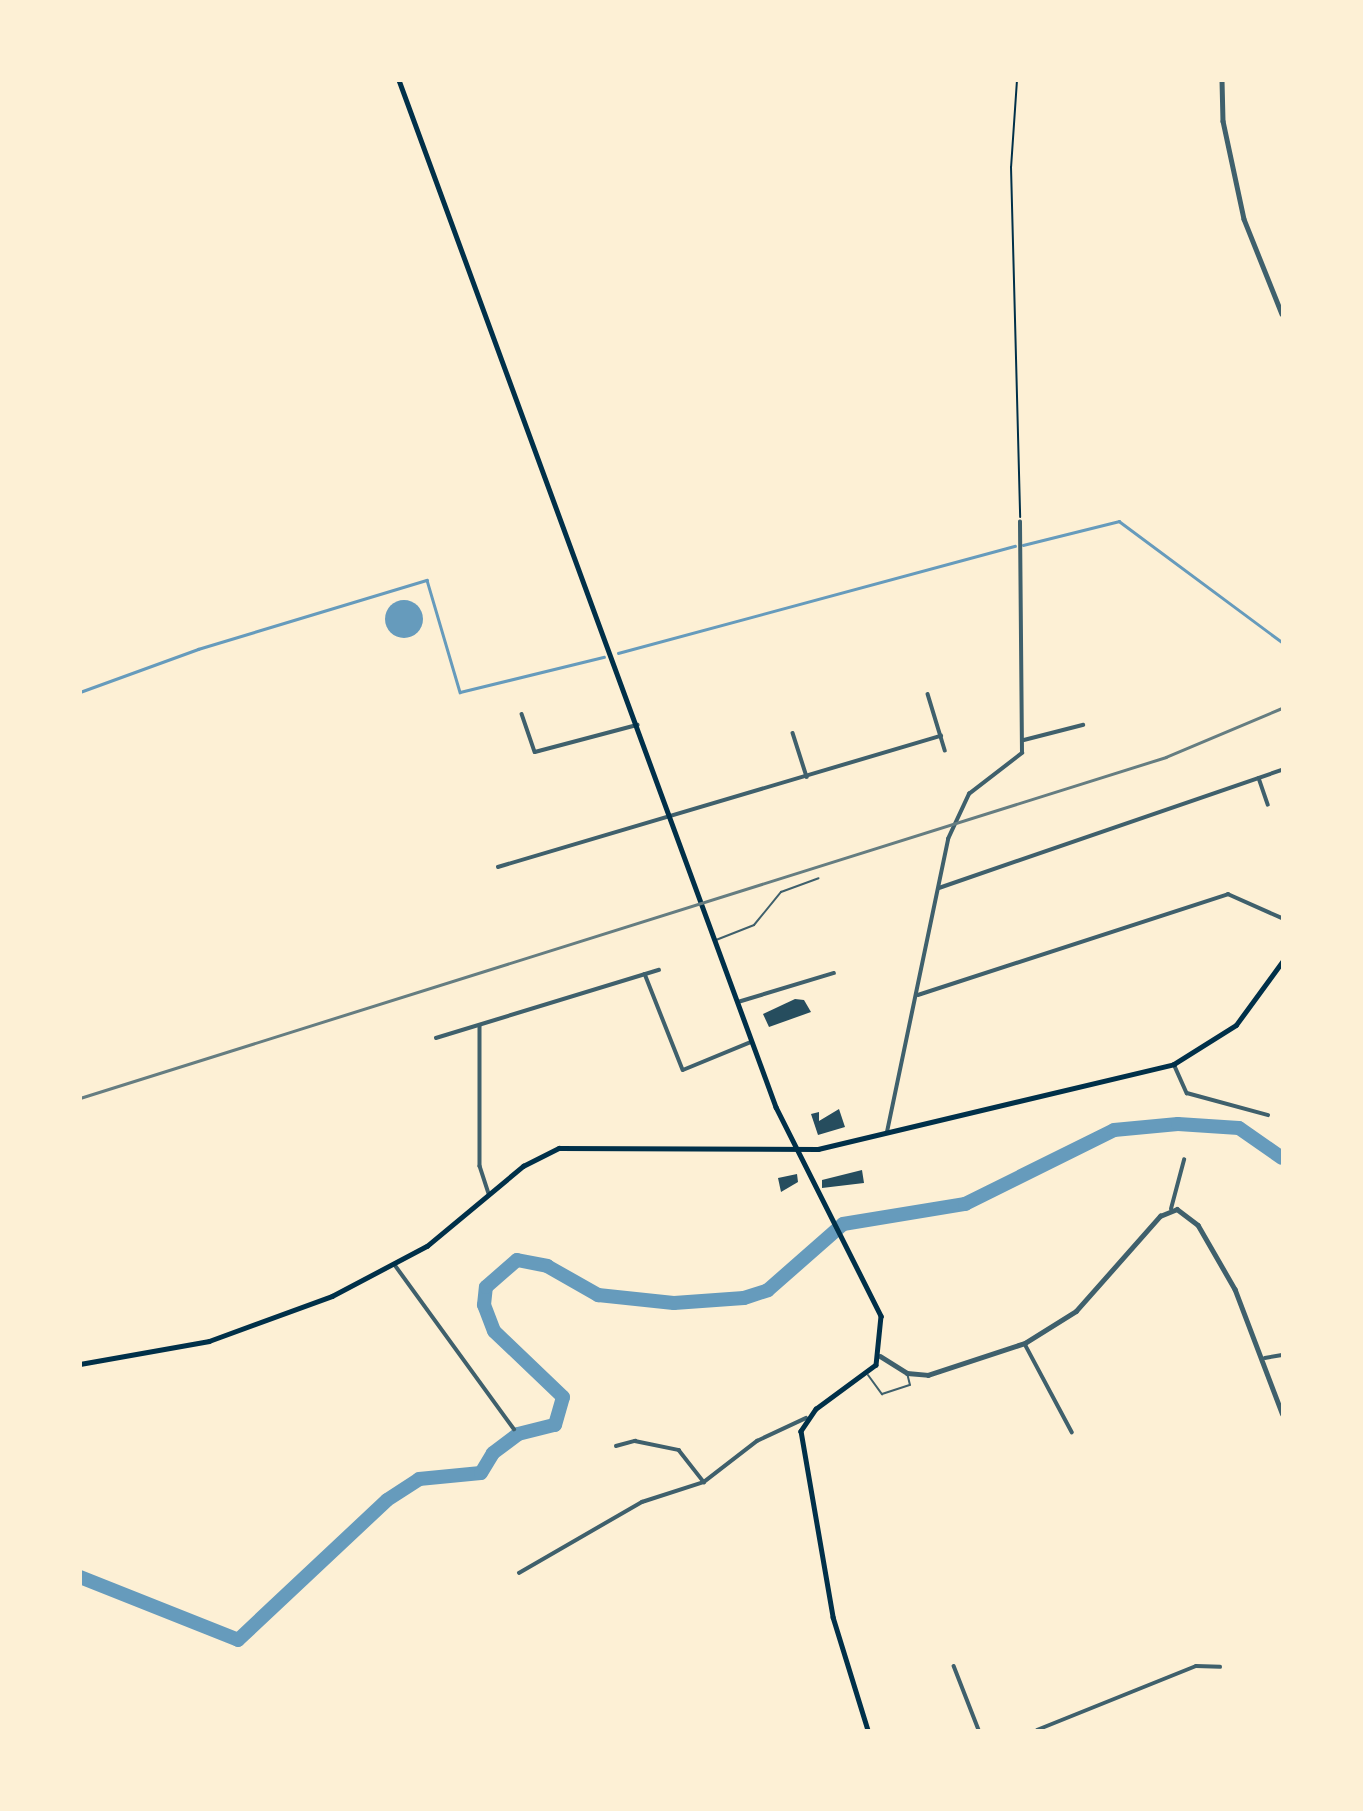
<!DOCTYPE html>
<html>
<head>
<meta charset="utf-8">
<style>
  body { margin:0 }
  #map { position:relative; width:1363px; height:1811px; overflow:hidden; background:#fdf0d5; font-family:Montserrat,sans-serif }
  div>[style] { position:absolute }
  .water>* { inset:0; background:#669bbc }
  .round { border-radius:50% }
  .stream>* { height:2.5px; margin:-1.25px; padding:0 1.25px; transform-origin:1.25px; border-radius:1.25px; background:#669bbc }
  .river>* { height:14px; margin:-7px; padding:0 7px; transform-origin:7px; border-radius:7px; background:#669bbc }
  .building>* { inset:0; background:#264d5e }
  .path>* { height:2px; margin:-1px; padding:0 1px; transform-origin:1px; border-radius:1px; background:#003049 }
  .service>* { height:2px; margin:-1px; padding:0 1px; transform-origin:1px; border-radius:1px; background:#3f606c }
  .minor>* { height:3.5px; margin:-1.75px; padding:0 1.75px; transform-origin:1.75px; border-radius:1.75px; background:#3f606c }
  .tertiary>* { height:4.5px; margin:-2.25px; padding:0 2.25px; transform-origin:2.25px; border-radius:2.25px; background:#3f606c }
  .secondary>* { height:4.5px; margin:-2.25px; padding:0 2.25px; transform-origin:2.25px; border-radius:2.25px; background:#003049 }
  .rail>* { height:2.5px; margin:-1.25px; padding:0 1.25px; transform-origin:1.25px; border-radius:1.25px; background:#657d81 }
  span { translate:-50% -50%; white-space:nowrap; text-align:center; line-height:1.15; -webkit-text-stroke:5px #fdf0d5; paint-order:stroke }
  .frame { position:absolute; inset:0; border:82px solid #fdf0d5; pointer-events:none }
</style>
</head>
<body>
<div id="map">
  <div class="water">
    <div class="round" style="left:385px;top:600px;width:38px;height:38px"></div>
  </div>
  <div class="stream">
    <div style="left:1023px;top:545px;width:99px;rotate:-14deg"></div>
    <div style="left:1119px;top:521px;width:203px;rotate:36.6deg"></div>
    <div style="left:618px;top:653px;width:411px;rotate:-15.1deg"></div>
    <div style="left:80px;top:692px;width:126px;rotate:-20deg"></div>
    <div style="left:198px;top:649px;width:239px;rotate:-16.8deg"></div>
    <div style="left:427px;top:580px;width:117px;rotate:73.6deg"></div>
    <div style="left:460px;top:692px;width:148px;rotate:-13.7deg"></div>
  </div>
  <div class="river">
    <div style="left:80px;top:1577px;width:170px;rotate:21.7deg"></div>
    <div style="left:238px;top:1640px;width:204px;rotate:-43.2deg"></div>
    <div style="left:387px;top:1500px;width:38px;rotate:-33deg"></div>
    <div style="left:419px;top:1479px;width:62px;rotate:-5.5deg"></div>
    <div style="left:481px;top:1473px;width:23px;rotate:-59deg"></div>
    <div style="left:493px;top:1453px;width:31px;rotate:-37deg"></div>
    <div style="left:518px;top:1434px;width:38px;rotate:-14deg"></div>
    <div style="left:555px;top:1425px;width:29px;rotate:-74deg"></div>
    <div style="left:563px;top:1397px;width:95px;rotate:-136.3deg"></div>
    <div style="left:494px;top:1331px;width:28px;rotate:-111deg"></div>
    <div style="left:484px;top:1305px;width:18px;rotate:-84deg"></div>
    <div style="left:486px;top:1287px;width:41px;rotate:-41.1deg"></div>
    <div style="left:517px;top:1260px;width:31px;rotate:11deg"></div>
    <div style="left:547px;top:1266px;width:59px;rotate:29.6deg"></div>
    <div style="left:598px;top:1295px;width:76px;rotate:6deg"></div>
    <div style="left:674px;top:1303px;width:70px;rotate:-4.1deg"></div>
    <div style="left:744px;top:1298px;width:25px;rotate:-18deg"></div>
    <div style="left:768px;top:1290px;width:100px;rotate:-41.3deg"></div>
    <div style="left:843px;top:1224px;width:124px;rotate:-9.3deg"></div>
    <div style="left:965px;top:1204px;width:166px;rotate:-26.4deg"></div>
    <div style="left:1114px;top:1130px;width:64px;rotate:-5.4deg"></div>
    <div style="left:1178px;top:1124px;width:61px;rotate:3.8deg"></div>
    <div style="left:1239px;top:1128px;width:52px;rotate:34.9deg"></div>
  </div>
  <div class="building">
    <div style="clip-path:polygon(795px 999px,804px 1000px,811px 1012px,769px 1027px,763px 1014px)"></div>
    <div style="clip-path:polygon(839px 1109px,845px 1127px,818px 1135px,811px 1114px,819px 1112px,819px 1121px)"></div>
    <div style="clip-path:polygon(862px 1170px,864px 1183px,822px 1188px,822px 1180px)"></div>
    <div style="clip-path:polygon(797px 1174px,798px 1182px,781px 1192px,778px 1178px)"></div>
  </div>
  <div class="path">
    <div style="left:1017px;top:80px;width:87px;rotate:93.9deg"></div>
    <div style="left:1011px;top:167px;width:350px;rotate:88.5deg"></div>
  </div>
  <div class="service">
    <div style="left:716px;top:940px;width:41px;rotate:-21.5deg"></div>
    <div style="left:754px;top:925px;width:43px;rotate:-50.7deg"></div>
    <div style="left:781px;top:892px;width:40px;rotate:-20.2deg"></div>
    <div style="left:868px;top:1375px;width:24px;rotate:54deg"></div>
    <div style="left:882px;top:1394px;width:29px;rotate:-18deg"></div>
    <div style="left:910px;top:1385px;width:12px;rotate:-104deg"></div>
  </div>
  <div class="minor">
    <div style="left:928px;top:694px;width:59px;rotate:73.1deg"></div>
    <div style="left:522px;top:714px;width:40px;rotate:71.1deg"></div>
    <div style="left:535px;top:752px;width:106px;rotate:-14.8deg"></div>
    <div style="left:793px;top:733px;width:46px;rotate:72.3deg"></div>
    <div style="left:1024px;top:740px;width:61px;rotate:-14.3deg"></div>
    <div style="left:1259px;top:778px;width:28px;rotate:71deg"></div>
    <div style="left:498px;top:867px;width:462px;rotate:-16.5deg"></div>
    <div style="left:939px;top:888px;width:363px;rotate:-19deg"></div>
    <div style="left:645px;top:974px;width:103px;rotate:68.4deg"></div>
    <div style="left:683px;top:1070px;width:74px;rotate:-22.4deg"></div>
    <div style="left:918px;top:995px;width:326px;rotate:-18deg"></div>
    <div style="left:1228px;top:894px;width:59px;rotate:24deg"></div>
    <div style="left:738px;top:1002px;width:100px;rotate:-16.8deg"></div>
    <div style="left:480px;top:1026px;width:140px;rotate:90deg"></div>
    <div style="left:480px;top:1166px;width:29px;rotate:72deg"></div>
    <div style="left:436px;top:1038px;width:233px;rotate:-17deg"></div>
    <div style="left:1174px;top:1064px;width:32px;rotate:66deg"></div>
    <div style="left:1187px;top:1093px;width:84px;rotate:15.2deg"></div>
    <div style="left:887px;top:1132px;width:299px;rotate:-78.2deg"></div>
    <div style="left:948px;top:839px;width:50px;rotate:-65deg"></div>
    <div style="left:969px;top:794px;width:67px;rotate:-37.7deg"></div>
    <div style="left:1022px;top:753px;width:231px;rotate:-90.5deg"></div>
    <div style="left:1171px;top:1209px;width:51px;rotate:-75.1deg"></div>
    <div style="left:395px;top:1265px;width:203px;rotate:54deg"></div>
    <div style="left:1025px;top:1344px;width:100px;rotate:61.9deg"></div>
    <div style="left:1265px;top:1358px;width:17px;rotate:-10deg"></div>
    <div style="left:616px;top:1446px;width:20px;rotate:-15deg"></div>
    <div style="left:635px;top:1441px;width:45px;rotate:11.6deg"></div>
    <div style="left:679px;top:1450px;width:41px;rotate:52deg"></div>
    <div style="left:519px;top:1573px;width:142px;rotate:-30deg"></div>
    <div style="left:642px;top:1502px;width:65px;rotate:-17.9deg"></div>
    <div style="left:704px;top:1482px;width:67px;rotate:-37.7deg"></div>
    <div style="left:757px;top:1441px;width:54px;rotate:-25.1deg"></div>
    <div style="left:954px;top:1666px;width:69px;rotate:68.7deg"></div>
    <div style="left:1037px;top:1730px;width:171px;rotate:-21.9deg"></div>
    <div style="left:1196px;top:1666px;width:24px;rotate:2deg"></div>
  </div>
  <div class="tertiary">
    <div style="left:1222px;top:80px;width:41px;rotate:88.6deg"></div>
    <div style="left:1223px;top:121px;width:100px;rotate:77.9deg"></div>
    <div style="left:1244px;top:219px;width:102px;rotate:68.2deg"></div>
    <div style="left:880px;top:1356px;width:32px;rotate:32deg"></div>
    <div style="left:907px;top:1373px;width:21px;rotate:5deg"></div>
    <div style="left:928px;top:1375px;width:102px;rotate:-18.3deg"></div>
    <div style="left:1025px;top:1343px;width:60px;rotate:-32.1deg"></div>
    <div style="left:1076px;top:1311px;width:127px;rotate:-48.5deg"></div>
    <div style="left:1160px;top:1216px;width:18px;rotate:-22deg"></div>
    <div style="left:1177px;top:1209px;width:26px;rotate:37deg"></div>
    <div style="left:1198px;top:1225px;width:74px;rotate:60deg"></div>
    <div style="left:1235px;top:1289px;width:133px;rotate:69.2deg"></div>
  </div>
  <div class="secondary">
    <div style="left:399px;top:80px;width:1094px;rotate:69.84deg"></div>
    <div style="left:776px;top:1107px;width:234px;rotate:63.3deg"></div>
    <div style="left:881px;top:1316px;width:49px;rotate:95.8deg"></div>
    <div style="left:876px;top:1365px;width:74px;rotate:143.7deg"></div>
    <div style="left:816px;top:1409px;width:27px;rotate:124deg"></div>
    <div style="left:801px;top:1431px;width:189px;rotate:80.2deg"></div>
    <div style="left:833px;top:1617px;width:118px;rotate:72.8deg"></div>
    <div style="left:80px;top:1364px;width:131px;rotate:-10.1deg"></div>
    <div style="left:209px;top:1341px;width:131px;rotate:-20.1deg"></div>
    <div style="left:332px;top:1296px;width:107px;rotate:-27.8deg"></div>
    <div style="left:427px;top:1246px;width:125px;rotate:-39.8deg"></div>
    <div style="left:523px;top:1166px;width:40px;rotate:-26.6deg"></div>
    <div style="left:559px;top:1148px;width:259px;rotate:0.2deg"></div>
    <div style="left:818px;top:1149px;width:366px;rotate:-13.4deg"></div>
    <div style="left:1174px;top:1064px;width:73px;rotate:-32.2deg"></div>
    <div style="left:1236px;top:1025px;width:78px;rotate:-53.9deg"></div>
  </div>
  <div class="rail">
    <div style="left:80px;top:1098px;width:1138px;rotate:-17.43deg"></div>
    <div style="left:1166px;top:757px;width:126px;rotate:-22.9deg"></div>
  </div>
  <div class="frame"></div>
</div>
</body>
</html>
